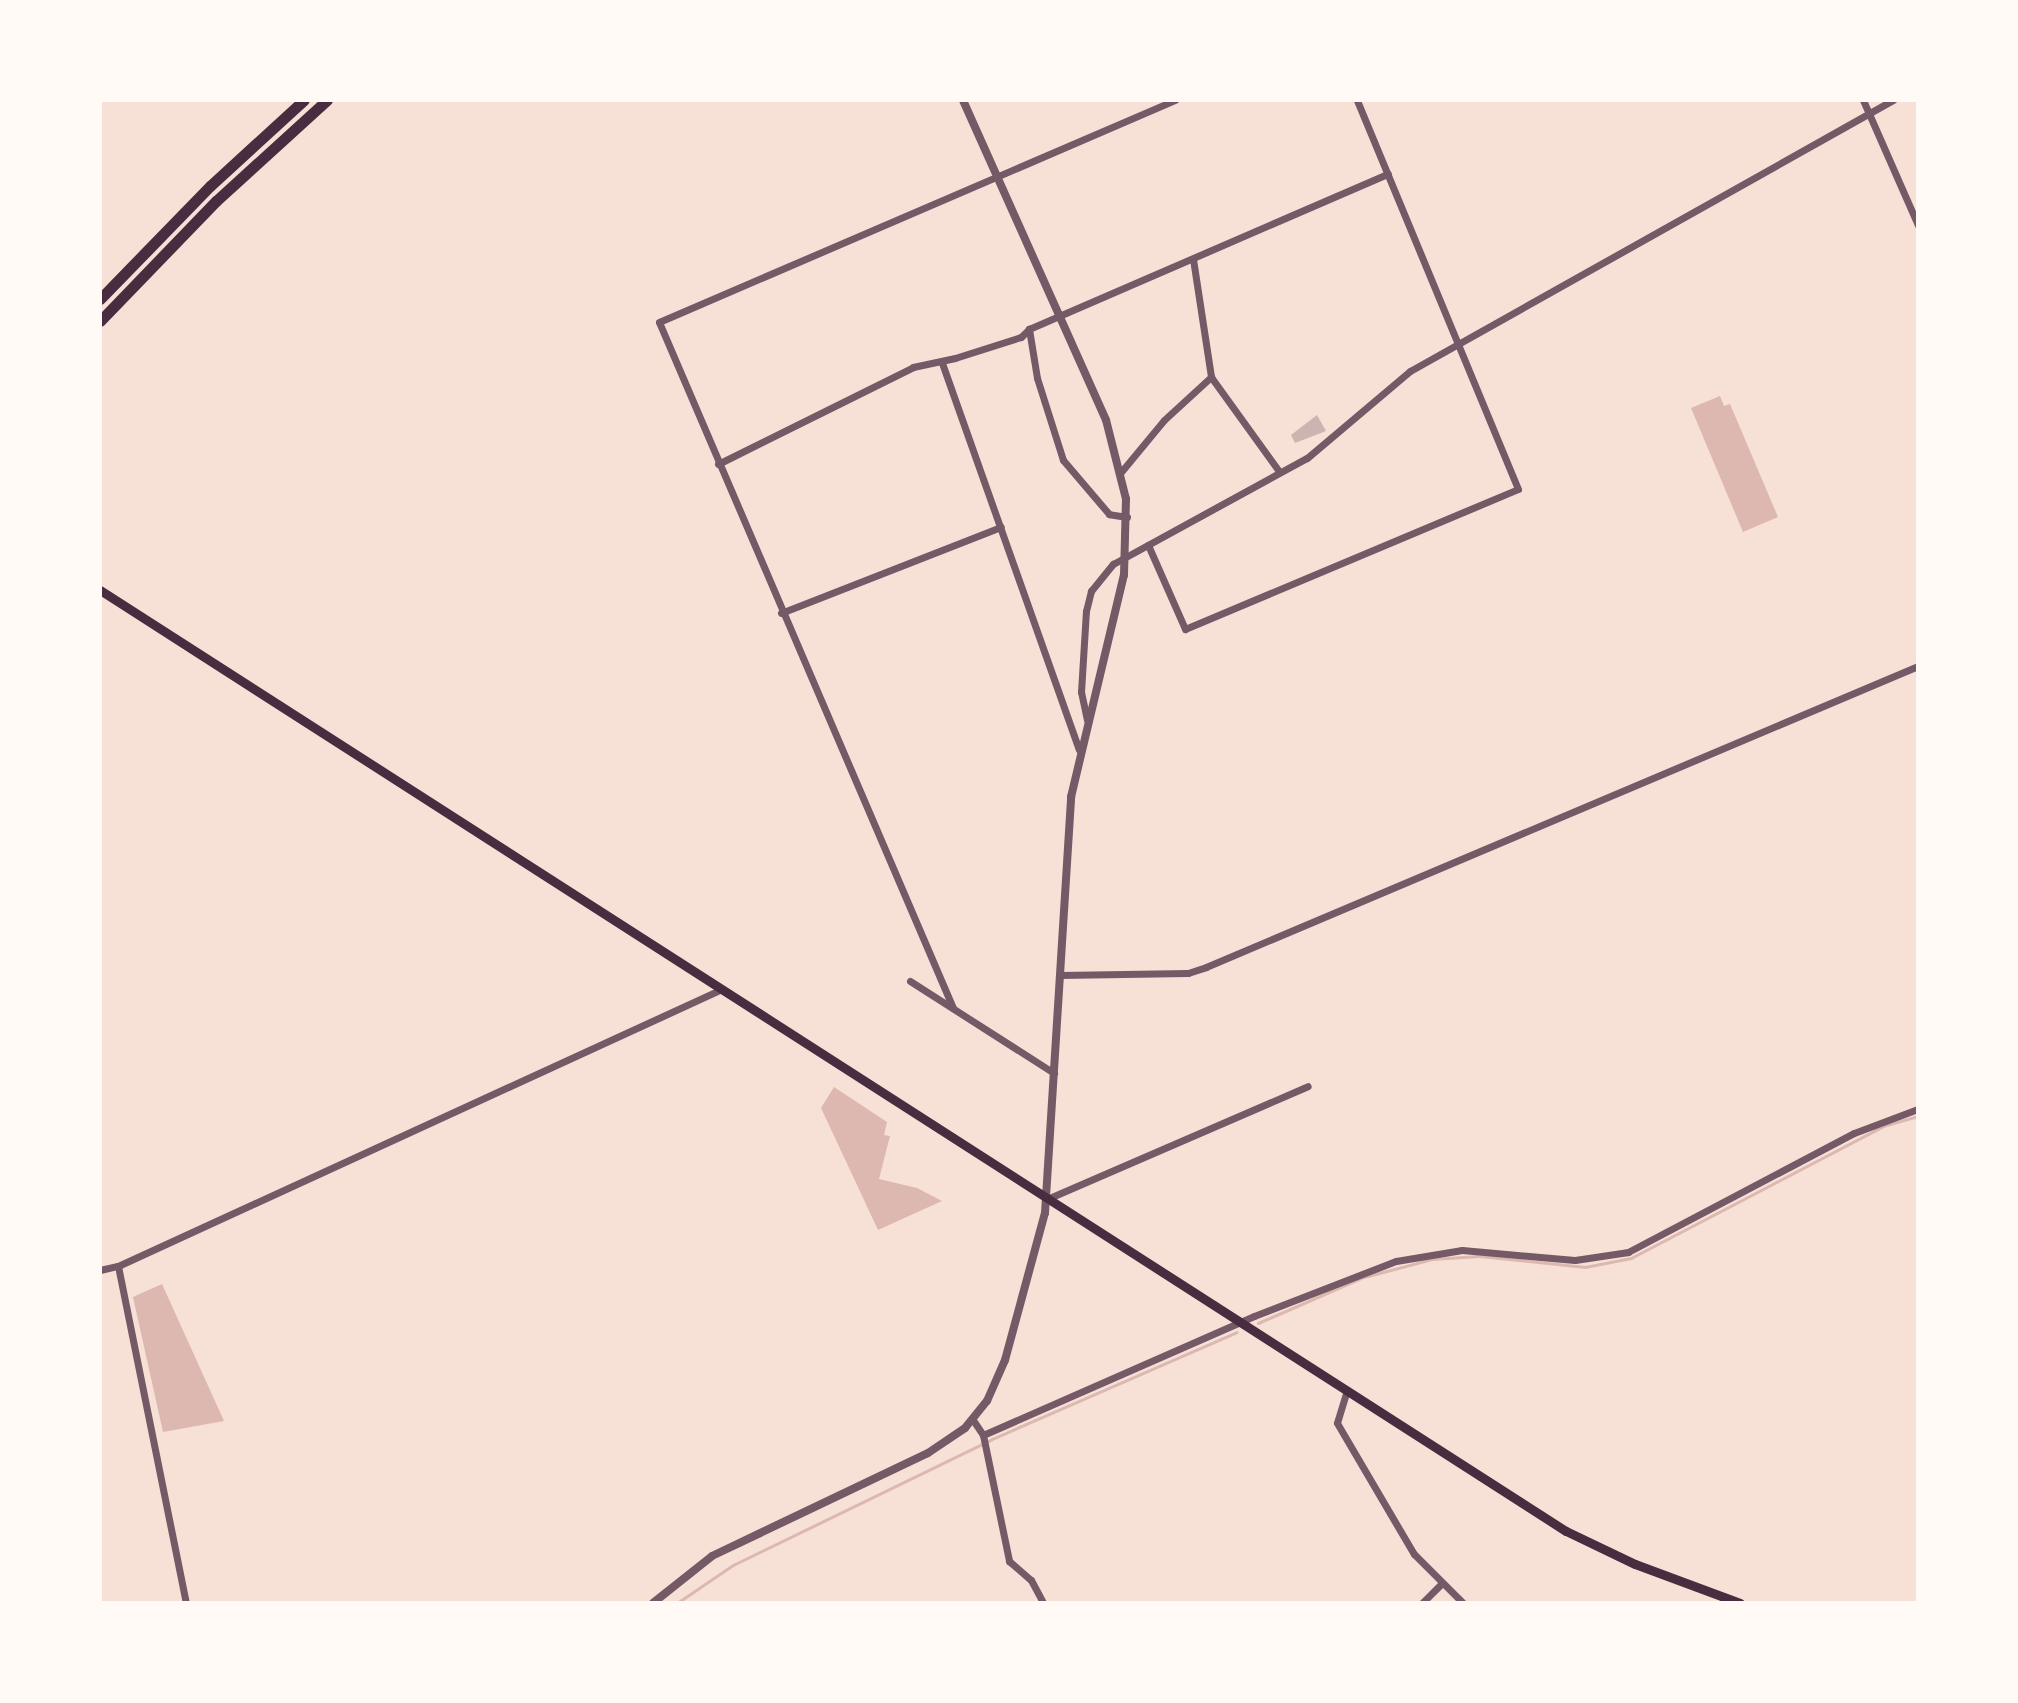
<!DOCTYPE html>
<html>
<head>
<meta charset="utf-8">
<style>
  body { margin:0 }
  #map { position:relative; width:2018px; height:1703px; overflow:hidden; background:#f7e1d7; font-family:"Work Sans",sans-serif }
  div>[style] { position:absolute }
  .water>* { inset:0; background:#dcb8b0 }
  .stream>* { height:3px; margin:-1.5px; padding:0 1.5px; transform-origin:1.5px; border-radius:1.5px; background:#dcb8b0 }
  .building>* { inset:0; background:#ccb4b1 }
  .minor>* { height:7px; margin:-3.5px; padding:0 3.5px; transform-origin:3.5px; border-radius:3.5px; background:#755966 }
  .tertiary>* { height:8px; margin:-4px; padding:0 4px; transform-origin:4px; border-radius:4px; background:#755966 }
  .secondary>* { height:9px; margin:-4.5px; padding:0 4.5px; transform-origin:4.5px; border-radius:4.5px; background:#4a2c40 }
  .trunk>* { height:11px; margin:-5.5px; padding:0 5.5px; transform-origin:5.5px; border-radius:5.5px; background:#4a2c40 }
  span { translate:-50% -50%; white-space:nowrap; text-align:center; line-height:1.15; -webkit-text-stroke:6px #fffaf5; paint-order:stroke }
  .frame { position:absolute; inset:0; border:102px solid #fffaf5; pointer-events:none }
</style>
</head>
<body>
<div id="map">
  <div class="water">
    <div style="clip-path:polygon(1720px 396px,1724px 406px,1730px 404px,1778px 517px,1743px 532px,1691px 408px)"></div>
    <div style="clip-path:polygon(834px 1087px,887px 1122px,884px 1135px,890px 1136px,879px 1179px,917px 1188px,942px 1201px,878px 1230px,821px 1108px)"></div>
    <div style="clip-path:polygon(162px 1284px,224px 1421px,163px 1432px,133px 1297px)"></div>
  </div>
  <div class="stream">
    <div style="left:1258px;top:1323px;width:116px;rotate:-23.5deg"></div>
    <div style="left:1364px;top:1277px;width:70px;rotate:-14.8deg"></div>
    <div style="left:1432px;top:1259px;width:47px;rotate:-3.7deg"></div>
    <div style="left:1479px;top:1256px;width:107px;rotate:5.9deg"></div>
    <div style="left:1585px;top:1267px;width:47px;rotate:-11.1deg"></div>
    <div style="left:1631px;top:1258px;width:284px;rotate:-27.6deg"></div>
    <div style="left:1883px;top:1126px;width:36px;rotate:-16deg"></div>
    <div style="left:677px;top:1603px;width:68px;rotate:-34.2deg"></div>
    <div style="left:733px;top:1565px;width:288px;rotate:-25.9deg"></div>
    <div style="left:992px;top:1439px;width:267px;rotate:-23.6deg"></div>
  </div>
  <div class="building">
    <div style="clip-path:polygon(1317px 415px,1326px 431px,1295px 443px,1291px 435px)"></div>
  </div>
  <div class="minor">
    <div style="left:1863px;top:100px;width:137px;rotate:66.3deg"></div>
    <div style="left:1193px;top:259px;width:119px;rotate:81.3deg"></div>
    <div style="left:1211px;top:377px;width:115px;rotate:54.2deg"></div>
    <div style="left:942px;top:363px;width:410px;rotate:70.5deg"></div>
    <div style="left:718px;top:464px;width:218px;rotate:-26.4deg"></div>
    <div style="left:913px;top:367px;width:43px;rotate:-12.1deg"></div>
    <div style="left:955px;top:358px;width:69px;rotate:-17.7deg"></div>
    <div style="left:1021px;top:337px;width:11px;rotate:-45deg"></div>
    <div style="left:1121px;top:472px;width:67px;rotate:-50.4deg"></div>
    <div style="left:1164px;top:420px;width:64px;rotate:-42.5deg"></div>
    <div style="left:1127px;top:517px;width:18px;rotate:-171deg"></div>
    <div style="left:1109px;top:514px;width:71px;rotate:-130.4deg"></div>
    <div style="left:1063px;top:460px;width:86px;rotate:-107.6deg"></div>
    <div style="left:1037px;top:378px;width:50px;rotate:-99.3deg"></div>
    <div style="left:1029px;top:329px;width:391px;rotate:-23.4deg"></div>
    <div style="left:1148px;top:545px;width:92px;rotate:66.2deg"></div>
    <div style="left:1185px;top:629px;width:361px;rotate:-22.8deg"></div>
    <div style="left:1518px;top:489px;width:421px;rotate:-112.5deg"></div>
    <div style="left:781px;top:613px;width:236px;rotate:-21.4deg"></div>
    <div style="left:1087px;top:720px;width:29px;rotate:-102deg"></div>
    <div style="left:1081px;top:692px;width:81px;rotate:-86.5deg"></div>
    <div style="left:1086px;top:611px;width:21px;rotate:-76deg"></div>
    <div style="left:1091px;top:591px;width:35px;rotate:-51deg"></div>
    <div style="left:1113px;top:564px;width:221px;rotate:-28.7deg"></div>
    <div style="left:1307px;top:458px;width:135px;rotate:-40.2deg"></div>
    <div style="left:1410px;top:371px;width:554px;rotate:-29.3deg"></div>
    <div style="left:1060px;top:975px;width:128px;rotate:-0.9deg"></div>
    <div style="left:1188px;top:973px;width:19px;rotate:-18deg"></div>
    <div style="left:1206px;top:967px;width:773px;rotate:-22.92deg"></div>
    <div style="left:910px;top:981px;width:171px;rotate:32.6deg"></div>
    <div style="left:953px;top:1008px;width:746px;rotate:-113.2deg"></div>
    <div style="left:659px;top:322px;width:562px;rotate:-23.28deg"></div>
    <div style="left:1047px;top:1199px;width:284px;rotate:-23.4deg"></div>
    <div style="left:118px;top:1266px;width:664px;rotate:-24.64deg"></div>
    <div style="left:100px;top:1270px;width:18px;rotate:-13deg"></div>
    <div style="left:118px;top:1266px;width:344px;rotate:78.6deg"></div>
    <div style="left:1347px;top:1390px;width:34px;rotate:107deg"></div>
    <div style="left:1337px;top:1423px;width:152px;rotate:59.6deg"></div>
    <div style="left:1414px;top:1554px;width:69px;rotate:45deg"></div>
    <div style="left:973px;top:1420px;width:18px;rotate:56deg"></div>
    <div style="left:983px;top:1435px;width:296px;rotate:-23.7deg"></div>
    <div style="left:1254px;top:1316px;width:152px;rotate:-21.2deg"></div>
    <div style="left:1396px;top:1261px;width:67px;rotate:-9.5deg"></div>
    <div style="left:1462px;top:1250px;width:113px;rotate:5.1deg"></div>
    <div style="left:1575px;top:1260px;width:54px;rotate:-8.6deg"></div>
    <div style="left:1628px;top:1252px;width:255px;rotate:-27.8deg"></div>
    <div style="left:1854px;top:1133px;width:68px;rotate:-20.6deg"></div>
    <div style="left:983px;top:1435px;width:129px;rotate:78.3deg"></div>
    <div style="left:1009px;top:1561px;width:29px;rotate:41deg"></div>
    <div style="left:1031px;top:1580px;width:26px;rotate:62deg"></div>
    <div style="left:1422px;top:1603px;width:28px;rotate:-45deg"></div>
  </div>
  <div class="tertiary">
    <div style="left:653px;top:1603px;width:75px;rotate:-38.5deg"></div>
    <div style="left:712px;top:1556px;width:239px;rotate:-25.5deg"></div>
    <div style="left:928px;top:1453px;width:45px;rotate:-34deg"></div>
    <div style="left:965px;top:1428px;width:35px;rotate:-51deg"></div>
    <div style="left:987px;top:1401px;width:45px;rotate:-66.3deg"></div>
    <div style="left:1005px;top:1360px;width:152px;rotate:-74.8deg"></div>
    <div style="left:1045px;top:1213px;width:417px;rotate:-86.4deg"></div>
    <div style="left:1071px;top:797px;width:228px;rotate:-76.6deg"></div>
    <div style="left:1124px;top:575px;width:76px;rotate:-88.5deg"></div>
    <div style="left:1126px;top:499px;width:81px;rotate:-104.2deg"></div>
    <div style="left:1106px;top:420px;width:350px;rotate:-114.1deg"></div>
  </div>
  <div class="secondary">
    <div style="left:100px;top:590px;width:1742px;rotate:32.7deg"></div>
    <div style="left:1566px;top:1531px;width:76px;rotate:25.6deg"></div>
    <div style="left:1635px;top:1564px;width:112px;rotate:20.4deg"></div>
  </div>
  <div class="trunk">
    <div style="left:100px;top:299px;width:158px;rotate:-45.8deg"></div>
    <div style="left:210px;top:186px;width:127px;rotate:-42.5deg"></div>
    <div style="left:100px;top:321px;width:167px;rotate:-46deg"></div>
    <div style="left:216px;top:201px;width:150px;rotate:-42.3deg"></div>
  </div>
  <div class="frame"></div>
</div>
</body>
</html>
